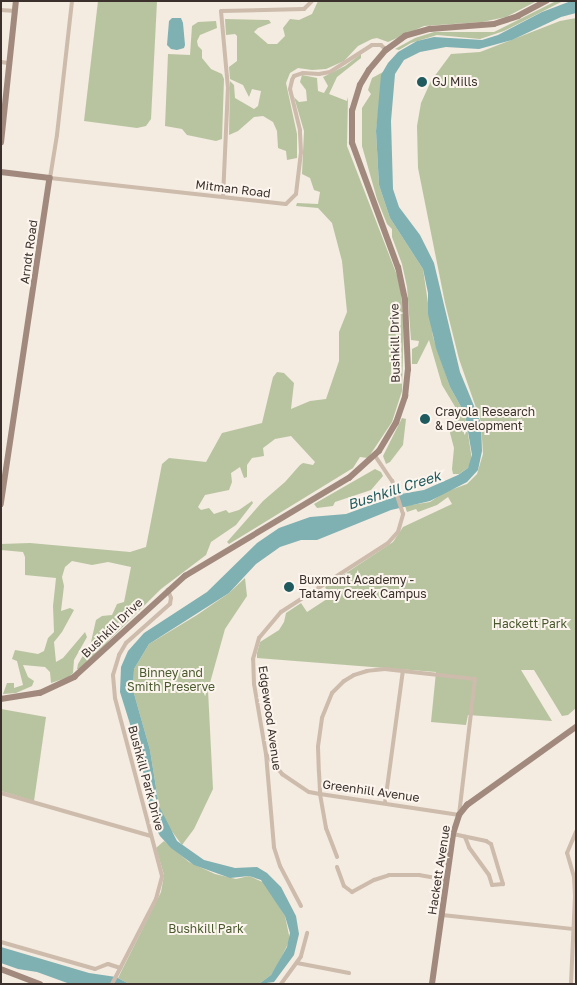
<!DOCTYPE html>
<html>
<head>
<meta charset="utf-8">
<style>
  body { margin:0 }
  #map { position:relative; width:577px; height:985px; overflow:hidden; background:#f4ebe1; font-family:"Golos Text",sans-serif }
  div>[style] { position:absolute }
  .green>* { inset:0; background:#b8c4a0 }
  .water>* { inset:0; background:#7fb0b2 }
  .street>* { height:4px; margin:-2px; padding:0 2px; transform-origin:2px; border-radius:2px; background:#cdbbac }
  .secondary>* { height:5.5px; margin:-2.75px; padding:0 2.75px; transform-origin:2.75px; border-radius:2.75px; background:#a18a7d }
  .dots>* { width:14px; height:14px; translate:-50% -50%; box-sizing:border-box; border:2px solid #fbf5ee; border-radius:50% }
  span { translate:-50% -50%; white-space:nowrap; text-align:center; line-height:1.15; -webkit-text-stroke:4px #fbf5ee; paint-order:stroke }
  .poi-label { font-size:12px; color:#3b302b }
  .left { translate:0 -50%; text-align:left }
  .street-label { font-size:12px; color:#3b302b }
  .park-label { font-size:12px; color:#4a5a2e }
  .water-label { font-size:14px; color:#1f5a5e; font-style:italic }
  .frame { position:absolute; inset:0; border:2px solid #3b302b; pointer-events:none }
</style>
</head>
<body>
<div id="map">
  <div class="green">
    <div style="clip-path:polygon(98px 1px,157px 1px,151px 119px,146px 126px,137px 128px,84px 121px)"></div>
    <div style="clip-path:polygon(318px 1px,537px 1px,506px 17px,482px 22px,424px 26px,388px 42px,377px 38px,372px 39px,358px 46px,344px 61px,326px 69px,312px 70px,298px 68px,290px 73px,286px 83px,297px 134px,297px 158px,287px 160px,286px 151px,278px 148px,277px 131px,273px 122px,263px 116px,254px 117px,238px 131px,229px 135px,230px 81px,234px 85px,235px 98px,254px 109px,258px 106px,261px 91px,252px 89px,249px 97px,243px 85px,230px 79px,229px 67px,237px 61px,237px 36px,235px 34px,226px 35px,225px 19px,269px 20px,271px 23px,258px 28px,254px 32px,268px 44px,277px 44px,285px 36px,283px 28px,290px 19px,299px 20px,312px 14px)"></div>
    <div style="clip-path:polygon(556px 1px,563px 1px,504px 31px,480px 39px,437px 35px,411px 43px,399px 50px,395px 49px,415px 38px,434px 32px,494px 32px)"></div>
    <div style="clip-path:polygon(576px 18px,576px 708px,568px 715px,562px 716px,534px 670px,521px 670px,552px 721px,468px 715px,466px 725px,431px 722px,436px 672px,257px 658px,257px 653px,260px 642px,279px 630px,284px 622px,286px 613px,301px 603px,307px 612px,330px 597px,325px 587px,393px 542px,403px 527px,452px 504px,448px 497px,437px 505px,418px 512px,416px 509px,407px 512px,405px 506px,430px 502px,445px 492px,467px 484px,477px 474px,483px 454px,481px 422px,459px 359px,445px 303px,418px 168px,417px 126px,421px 103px,431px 81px,451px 54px,480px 52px,560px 21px)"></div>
    <div style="clip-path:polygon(216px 21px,217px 28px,200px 35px,197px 41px,198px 46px,202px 50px,202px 58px,211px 69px,222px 74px,224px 79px,222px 139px,216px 141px,187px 135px,182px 129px,165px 126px,168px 54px,190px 55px,192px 26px,198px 22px)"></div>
    <div style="clip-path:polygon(361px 54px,361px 58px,337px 77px,329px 94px,347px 101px,348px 97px,347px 146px,400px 283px,404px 322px,402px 391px,392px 422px,368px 458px,360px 457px,353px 468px,229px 544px,227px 542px,263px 501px,285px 482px,300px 465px,303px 463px,313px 465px,315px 462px,291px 436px,275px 439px,263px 448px,264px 456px,252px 458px,247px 465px,247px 477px,244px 478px,240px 467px,231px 473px,232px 482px,229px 490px,205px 495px,198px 507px,201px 510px,209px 508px,214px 514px,226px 510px,229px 513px,239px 510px,252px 501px,253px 503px,236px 525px,211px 542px,206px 555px,161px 589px,80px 669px,77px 669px,78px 664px,91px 642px,96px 620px,102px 616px,112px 615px,117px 604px,124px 602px,131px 567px,108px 562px,92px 565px,72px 561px,65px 567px,62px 577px,64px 586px,61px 611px,70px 608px,74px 610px,62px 632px,54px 642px,56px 662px,63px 658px,85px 632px,87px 637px,74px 660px,73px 673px,69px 677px,51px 683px,50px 672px,45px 667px,23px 665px,28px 677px,34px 681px,32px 686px,16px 693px,3px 694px,7px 683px,14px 683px,14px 688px,23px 685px,17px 661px,12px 659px,15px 650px,38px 654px,44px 651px,48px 638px,54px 632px,53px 606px,56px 578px,25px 575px,25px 557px,23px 552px,1px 550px,1px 544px,30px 543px,130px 552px,146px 547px,162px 464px,169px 458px,206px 462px,222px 433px,262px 423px,273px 377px,277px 372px,284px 373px,294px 383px,291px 409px,310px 401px,326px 399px,339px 361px,339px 332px,347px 312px,342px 261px,332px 223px,318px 208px,296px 206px,297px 203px,318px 204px,320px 192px,314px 190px,310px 178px,302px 174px,304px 131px,294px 97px,299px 102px,307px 101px,306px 90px,300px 82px,302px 75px,317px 78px,318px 91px,324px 93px,328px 86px,323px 77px,345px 66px)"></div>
    <div style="clip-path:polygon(383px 72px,376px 131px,379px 185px,390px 218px,423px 269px,433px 337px,450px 387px,465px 414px,472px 460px,468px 468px,459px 474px,453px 474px,452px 469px,454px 448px,450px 433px,457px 410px,442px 385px,429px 340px,417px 364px,412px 364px,412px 349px,418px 346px,419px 341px,411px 340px,407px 287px,402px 264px,392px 237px,392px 229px,387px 224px,377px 199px,362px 146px,362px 108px,371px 94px,368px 90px,372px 78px)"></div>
    <div style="clip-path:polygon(402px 418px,406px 419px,403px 445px,390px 462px,386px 464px,383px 456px)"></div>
    <div style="clip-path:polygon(375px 469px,381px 472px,383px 476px,371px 490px,335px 502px,333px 506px,317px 508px,314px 504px)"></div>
    <div style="clip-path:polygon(245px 578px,247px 596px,225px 629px,208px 690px,213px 789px,194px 829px,182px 845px,165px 822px,159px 806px,150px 750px,133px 690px,134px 669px,149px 644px,197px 615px,229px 593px)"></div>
    <div style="clip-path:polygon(1px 709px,46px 717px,34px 801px,1px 791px)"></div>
    <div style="clip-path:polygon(164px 841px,189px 862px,215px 874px,236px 879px,249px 876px,265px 883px,285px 916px,290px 940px,277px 966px,271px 975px,259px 984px,129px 984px,118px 978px,161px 892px,164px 875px,156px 848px)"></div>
  </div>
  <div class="water">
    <div style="clip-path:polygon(571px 1px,576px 1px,576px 13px,561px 17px,512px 40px,479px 49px,446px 47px,420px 52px,404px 60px,395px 74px,391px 121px,393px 189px,399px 207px,420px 235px,434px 263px,460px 372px,481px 423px,482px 451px,478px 470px,467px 482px,430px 501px,391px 510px,317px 540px,301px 540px,280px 547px,256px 564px,229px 593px,149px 644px,134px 669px,133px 690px,150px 750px,159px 806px,177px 841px,204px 860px,235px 868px,257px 867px,267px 873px,281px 887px,296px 916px,299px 934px,294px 955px,274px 982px,259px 984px,271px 975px,287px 947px,290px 933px,285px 916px,261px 880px,249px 876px,230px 878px,194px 865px,171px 848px,160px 836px,152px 821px,139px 753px,120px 692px,121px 667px,128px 651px,144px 633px,207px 592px,257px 543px,279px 528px,310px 517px,346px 514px,401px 494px,424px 490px,458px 475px,468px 468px,472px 455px,465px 414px,450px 387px,436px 348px,428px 314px,428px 293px,423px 269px,390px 218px,379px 185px,376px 131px,381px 75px,388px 63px,398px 52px,417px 41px,434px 37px,482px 40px,498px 35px,542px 12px)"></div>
    <div style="clip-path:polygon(172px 18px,181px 18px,183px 23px,185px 45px,184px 48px,177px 50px,171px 49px,167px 45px,169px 21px)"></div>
    <div style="clip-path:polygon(1px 947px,89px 973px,116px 977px,129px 984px,70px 984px,37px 972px,18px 969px,1px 963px)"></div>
  </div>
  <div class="street">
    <div style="left:72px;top:1px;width:135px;rotate:96.4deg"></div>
    <div style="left:57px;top:135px;width:44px;rotate:99.2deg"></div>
    <div style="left:50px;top:178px;width:237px;rotate:6.3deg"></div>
    <div style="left:286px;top:204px;width:14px;rotate:-45deg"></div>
    <div style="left:296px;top:194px;width:42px;rotate:-83.2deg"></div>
    <div style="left:301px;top:152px;width:22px;rotate:-93deg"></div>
    <div style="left:300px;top:130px;width:42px;rotate:-103.7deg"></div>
    <div style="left:290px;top:89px;width:9px;rotate:-77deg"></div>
    <div style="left:292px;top:80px;width:4px;rotate:-63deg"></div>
    <div style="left:294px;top:76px;width:9px;rotate:-18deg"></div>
    <div style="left:303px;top:73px;width:16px;rotate:4deg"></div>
    <div style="left:319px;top:74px;width:11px;rotate:-10deg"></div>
    <div style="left:330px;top:72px;width:50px;rotate:-32.7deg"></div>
    <div style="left:372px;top:45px;width:9px"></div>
    <div style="left:381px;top:45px;width:7px;rotate:45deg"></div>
    <div style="left:1px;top:10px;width:14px;rotate:4deg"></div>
    <div style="left:1px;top:62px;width:7px;rotate:8deg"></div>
    <div style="left:223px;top:197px;width:109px;rotate:-87.4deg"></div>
    <div style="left:228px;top:88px;width:77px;rotate:-95.2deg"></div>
    <div style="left:221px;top:11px;width:83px;rotate:-1.4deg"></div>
    <div style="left:304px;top:9px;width:11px;rotate:-45deg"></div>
    <div style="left:266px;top:754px;width:26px;rotate:51deg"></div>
    <div style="left:282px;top:774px;width:32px;rotate:34deg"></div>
    <div style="left:309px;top:792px;width:11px;rotate:10deg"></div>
    <div style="left:320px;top:794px;width:141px;rotate:8.6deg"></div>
    <div style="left:459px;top:815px;width:137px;rotate:-83.3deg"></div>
    <div style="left:475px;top:679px;width:91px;rotate:-173.7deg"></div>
    <div style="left:385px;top:669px;width:18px;rotate:174deg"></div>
    <div style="left:367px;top:671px;width:14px;rotate:163deg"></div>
    <div style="left:354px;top:675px;width:12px;rotate:149deg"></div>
    <div style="left:344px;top:681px;width:17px;rotate:135deg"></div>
    <div style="left:332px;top:693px;width:27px;rotate:112deg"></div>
    <div style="left:322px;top:718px;width:29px;rotate:98deg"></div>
    <div style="left:318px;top:747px;width:25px;rotate:88deg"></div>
    <div style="left:319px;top:772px;width:22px;rotate:87deg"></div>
    <div style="left:320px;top:794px;width:35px;rotate:80deg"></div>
    <div style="left:326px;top:828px;width:31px;rotate:69deg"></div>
    <div style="left:1px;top:793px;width:156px;rotate:16deg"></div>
    <div style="left:385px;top:803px;width:134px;rotate:-82.3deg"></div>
    <div style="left:453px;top:834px;width:34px;rotate:12deg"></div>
    <div style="left:486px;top:841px;width:6px;rotate:31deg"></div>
    <div style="left:491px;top:844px;width:42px;rotate:73.3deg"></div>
    <div style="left:503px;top:884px;width:11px;rotate:175deg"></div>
    <div style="left:492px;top:885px;width:10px;rotate:-107deg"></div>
    <div style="left:489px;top:875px;width:34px;rotate:-126deg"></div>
    <div style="left:469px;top:847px;width:11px;rotate:-112deg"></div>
    <div style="left:337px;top:867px;width:20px;rotate:70deg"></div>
    <div style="left:344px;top:886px;width:10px;rotate:37deg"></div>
    <div style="left:352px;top:892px;width:25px;rotate:-29deg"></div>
    <div style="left:374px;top:880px;width:16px;rotate:-18deg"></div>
    <div style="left:389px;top:875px;width:30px"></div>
    <div style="left:419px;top:875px;width:28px;rotate:10deg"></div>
    <div style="left:301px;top:906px;width:45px;rotate:-117.7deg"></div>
    <div style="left:280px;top:866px;width:20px;rotate:-108deg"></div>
    <div style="left:274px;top:847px;width:93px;rotate:-94.9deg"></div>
    <div style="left:266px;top:754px;width:71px;rotate:-99.7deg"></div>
    <div style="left:254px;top:684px;width:25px;rotate:-92deg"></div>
    <div style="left:253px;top:659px;width:22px;rotate:-74deg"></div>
    <div style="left:259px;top:638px;width:34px;rotate:-50deg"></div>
    <div style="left:281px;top:612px;width:127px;rotate:-32.8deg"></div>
    <div style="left:388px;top:543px;width:15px;rotate:-48deg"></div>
    <div style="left:398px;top:532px;width:19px;rotate:-74deg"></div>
    <div style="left:403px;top:514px;width:35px;rotate:-108deg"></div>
    <div style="left:392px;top:481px;width:30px;rotate:-124deg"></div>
    <div style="left:442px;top:915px;width:133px;rotate:6.1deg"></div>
    <div style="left:1px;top:942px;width:98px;rotate:16deg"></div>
    <div style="left:95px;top:969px;width:14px;rotate:-21deg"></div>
    <div style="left:108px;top:964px;width:13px;rotate:18deg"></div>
    <div style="left:297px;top:963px;width:53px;rotate:10.9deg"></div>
    <div style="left:112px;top:984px;width:96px;rotate:-62.6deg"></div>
    <div style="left:156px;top:899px;width:24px;rotate:-75deg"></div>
    <div style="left:162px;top:876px;width:184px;rotate:-104.8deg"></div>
    <div style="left:115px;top:698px;width:23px;rotate:-95deg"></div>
    <div style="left:113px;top:675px;width:21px;rotate:-73deg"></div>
    <div style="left:119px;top:655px;width:14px;rotate:-60deg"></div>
    <div style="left:126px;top:643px;width:59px;rotate:-41.6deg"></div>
    <div style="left:170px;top:604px;width:6px;rotate:-81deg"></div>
    <div style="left:171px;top:598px;width:9px;rotate:-111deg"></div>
    <div style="left:281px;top:984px;width:34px;rotate:-54deg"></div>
    <div style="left:301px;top:956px;width:24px;rotate:-75deg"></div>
    <div style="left:571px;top:984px;width:88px;rotate:-87.4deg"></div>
    <div style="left:575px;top:896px;width:19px;rotate:-93deg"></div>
    <div style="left:574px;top:877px;width:25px;rotate:-106deg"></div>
    <div style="left:567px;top:853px;width:23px;rotate:-67deg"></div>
  </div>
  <div class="secondary">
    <div style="left:1px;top:143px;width:143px;rotate:-84deg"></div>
    <div style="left:1px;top:172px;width:49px;rotate:7deg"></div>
    <div style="left:50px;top:178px;width:330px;rotate:98.5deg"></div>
    <div style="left:1px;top:699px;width:39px;rotate:-9deg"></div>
    <div style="left:40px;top:693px;width:38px;rotate:-25deg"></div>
    <div style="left:74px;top:677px;width:150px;rotate:-42.3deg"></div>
    <div style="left:185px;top:576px;width:191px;rotate:-30.9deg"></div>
    <div style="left:349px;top:478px;width:40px;rotate:-42deg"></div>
    <div style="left:379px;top:451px;width:33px;rotate:-59deg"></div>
    <div style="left:396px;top:423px;width:28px;rotate:-71deg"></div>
    <div style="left:405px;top:397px;width:27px;rotate:-84deg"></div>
    <div style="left:408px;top:370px;width:70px;rotate:-92.5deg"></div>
    <div style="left:405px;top:300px;width:33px;rotate:-102deg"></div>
    <div style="left:398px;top:268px;width:133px;rotate:-110.2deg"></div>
    <div style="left:352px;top:143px;width:32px;rotate:-90deg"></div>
    <div style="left:352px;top:111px;width:27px;rotate:-73deg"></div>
    <div style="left:360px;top:85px;width:17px;rotate:-59deg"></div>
    <div style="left:369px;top:70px;width:26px;rotate:-50deg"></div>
    <div style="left:386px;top:50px;width:24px;rotate:-36deg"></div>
    <div style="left:405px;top:36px;width:26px;rotate:-16deg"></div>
    <div style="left:430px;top:29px;width:64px;rotate:-4.5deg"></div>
    <div style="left:494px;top:24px;width:25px;rotate:-18deg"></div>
    <div style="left:518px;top:16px;width:32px;rotate:-28deg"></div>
    <div style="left:1px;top:969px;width:42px;rotate:21deg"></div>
    <div style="left:432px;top:984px;width:151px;rotate:-82deg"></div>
    <div style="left:453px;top:834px;width:20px;rotate:-72deg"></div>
    <div style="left:459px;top:815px;width:13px;rotate:-51deg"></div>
    <div style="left:467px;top:805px;width:134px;rotate:-35.6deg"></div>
  </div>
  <div class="dots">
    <div style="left:422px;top:82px;background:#1f5a5e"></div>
    <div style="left:425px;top:419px;background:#1f5a5e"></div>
    <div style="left:289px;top:587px;background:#1f5a5e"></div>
  </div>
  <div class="poi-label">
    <span class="left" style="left:432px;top:82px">GJ Mills</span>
    <span class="left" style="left:435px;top:419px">Crayola Research<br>&amp; Development</span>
    <span class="left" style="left:299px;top:587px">Buxmont Academy -<br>Tatamy Creek Campus</span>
  </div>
  <div class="street-label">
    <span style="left:233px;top:189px;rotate:7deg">Mitman Road</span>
    <span style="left:29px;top:252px;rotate:-82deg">Arndt Road</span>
    <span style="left:395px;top:343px;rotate:-91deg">Bushkill Drive</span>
    <span style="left:112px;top:628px;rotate:-44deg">Bushkill Drive</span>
    <span style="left:270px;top:718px;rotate:82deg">Edgewood Avenue</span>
    <span style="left:146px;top:778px;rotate:75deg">Bushkill Park Drive</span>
    <span style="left:371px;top:791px;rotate:8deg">Greenhill Avenue</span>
    <span style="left:439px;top:870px;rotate:-81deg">Hackett Avenue</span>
  </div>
  <div class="park-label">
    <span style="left:530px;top:624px">Hackett Park</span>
    <span style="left:171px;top:680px">Binney and<br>Smith Preserve</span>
    <span style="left:206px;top:929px">Bushkill Park</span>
  </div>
  <div class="water-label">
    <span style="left:394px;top:490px;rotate:-18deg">Bushkill Creek</span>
  </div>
  <div class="frame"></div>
</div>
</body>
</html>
